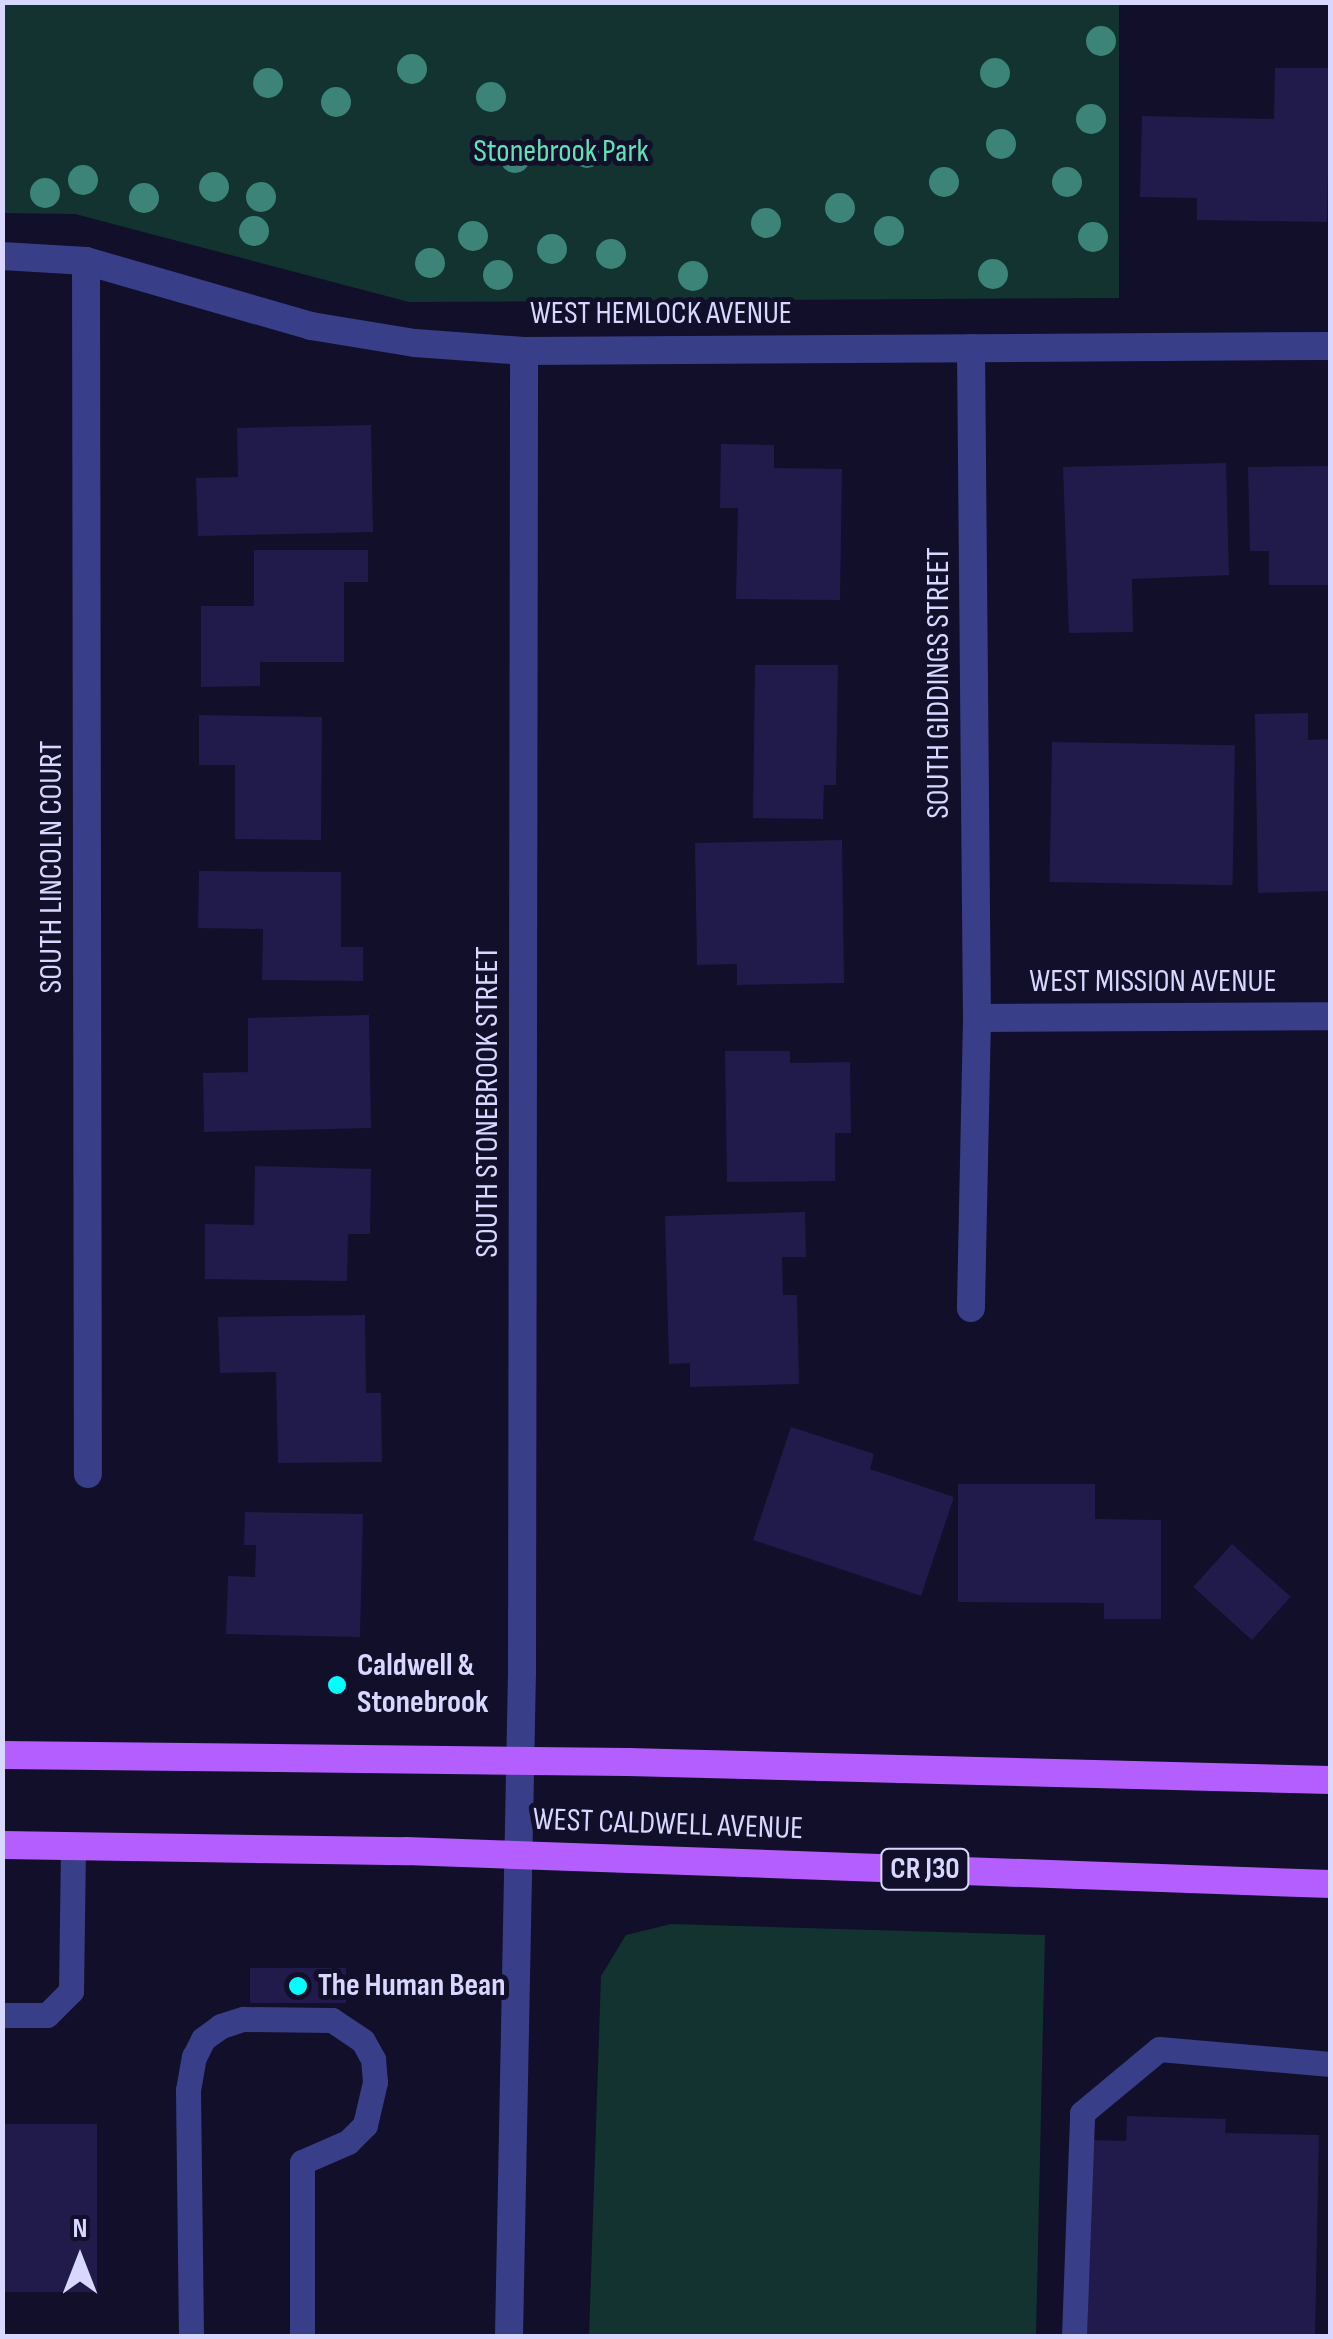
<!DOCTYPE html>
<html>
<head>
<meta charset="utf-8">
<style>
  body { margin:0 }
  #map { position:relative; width:1333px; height:2339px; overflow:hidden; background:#110f29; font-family:"Sofia Sans Condensed",sans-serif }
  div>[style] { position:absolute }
  .green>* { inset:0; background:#12332f }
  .building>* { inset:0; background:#201b4a; transform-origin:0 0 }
  .service>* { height:25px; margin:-12.5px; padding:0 12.5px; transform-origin:12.5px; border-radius:12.5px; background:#393e89 }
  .minor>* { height:28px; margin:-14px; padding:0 14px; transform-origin:14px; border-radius:14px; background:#393e89 }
  .primary>* { height:28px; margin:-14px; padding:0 14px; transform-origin:14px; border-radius:14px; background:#b45eff }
  .trees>* { width:30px; height:30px; margin:-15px; border-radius:50%; background:#3c8477 }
  .dots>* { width:28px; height:28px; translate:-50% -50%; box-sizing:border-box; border:5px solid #110f29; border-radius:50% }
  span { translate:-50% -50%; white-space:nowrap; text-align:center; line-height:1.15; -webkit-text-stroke:10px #110f29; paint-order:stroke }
  .shield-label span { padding:2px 8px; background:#110f29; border:2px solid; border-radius:8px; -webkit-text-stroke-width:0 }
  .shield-label { font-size:30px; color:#d8d7ff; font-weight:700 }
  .park-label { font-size:32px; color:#5fe3b6 }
  .street-label { font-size:32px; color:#d8d7ff }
  .poi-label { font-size:32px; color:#d8d7ff; font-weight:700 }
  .left { translate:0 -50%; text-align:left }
  .frame { position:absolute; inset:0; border:5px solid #d8d7ff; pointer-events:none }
  .north { position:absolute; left:30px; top:2209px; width:100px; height:100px; -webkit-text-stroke:8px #110f29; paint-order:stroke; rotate:0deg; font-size:28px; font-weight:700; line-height:40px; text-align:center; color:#d8d7ff }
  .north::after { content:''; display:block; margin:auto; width:35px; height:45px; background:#d8d7ff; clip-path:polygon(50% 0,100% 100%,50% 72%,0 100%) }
</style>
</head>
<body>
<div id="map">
  <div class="green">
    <div style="clip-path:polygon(3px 2px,1119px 3px,1119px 298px,409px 302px,75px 214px,3px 213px)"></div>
    <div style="clip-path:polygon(671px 1924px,1045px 1935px,1036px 2336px,589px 2336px,601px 1976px,626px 1935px)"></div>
  </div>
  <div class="building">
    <div style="clip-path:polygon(1275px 68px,1330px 68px,1327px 222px,1197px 220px,1197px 198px,1140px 197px,1142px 116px,1274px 119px)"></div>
    <div style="clip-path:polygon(371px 425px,373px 532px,198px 536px,196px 478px,238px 477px,237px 428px)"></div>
    <div style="clip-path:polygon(721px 444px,774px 445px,774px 468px,842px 469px,840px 600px,736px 599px,738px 508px,720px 508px)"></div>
    <div style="clip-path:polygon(1226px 463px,1229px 575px,1132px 579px,1133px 632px,1069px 633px,1063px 467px)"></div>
    <div style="clip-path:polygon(1330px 466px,1330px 585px,1269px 585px,1269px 551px,1250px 551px,1248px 467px)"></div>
    <div style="clip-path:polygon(254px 550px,368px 550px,368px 582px,344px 582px,344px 662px,260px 662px,260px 686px,201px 687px,201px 606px,254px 606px)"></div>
    <div style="clip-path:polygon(755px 665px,838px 665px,836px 785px,824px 785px,823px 819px,753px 818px)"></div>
    <div style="clip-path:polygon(1308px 713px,1308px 740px,1330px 739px,1330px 891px,1258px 893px,1255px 714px)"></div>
    <div style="clip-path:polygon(199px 715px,322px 717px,321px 840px,235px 839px,235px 765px,199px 765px)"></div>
    <div style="left:1052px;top:742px;width:183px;height:140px;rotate:1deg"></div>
    <div style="clip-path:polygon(842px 840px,844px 983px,737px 985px,737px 964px,697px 965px,695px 843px)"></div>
    <div style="clip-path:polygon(199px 871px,341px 872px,341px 947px,363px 947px,363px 981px,262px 980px,263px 929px,198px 928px)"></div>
    <div style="clip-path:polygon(369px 1015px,371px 1128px,204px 1132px,203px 1073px,248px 1072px,248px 1018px)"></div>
    <div style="clip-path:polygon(725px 1051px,790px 1051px,790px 1063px,850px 1062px,851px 1133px,835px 1133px,835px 1181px,727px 1182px)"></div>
    <div style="clip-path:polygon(255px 1166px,371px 1169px,370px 1234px,348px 1234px,347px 1281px,205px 1279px,205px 1224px,254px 1225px)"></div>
    <div style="clip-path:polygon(805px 1212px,806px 1257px,782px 1257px,783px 1295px,797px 1295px,799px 1384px,690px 1387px,690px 1363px,669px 1364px,665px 1216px)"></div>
    <div style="clip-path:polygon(365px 1315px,366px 1393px,381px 1393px,382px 1462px,278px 1463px,276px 1372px,220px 1373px,218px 1317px)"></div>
    <div style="clip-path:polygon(791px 1427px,874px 1454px,870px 1469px,954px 1497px,921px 1596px,753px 1540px)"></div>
    <div style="clip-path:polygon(958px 1484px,1095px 1484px,1095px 1519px,1161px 1520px,1161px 1619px,1104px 1619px,1104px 1603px,958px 1602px)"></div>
    <div style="clip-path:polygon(245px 1512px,363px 1514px,360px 1637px,226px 1634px,228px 1576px,255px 1577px,256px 1545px,244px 1545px)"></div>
    <div style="left:1232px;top:1544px;width:79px;height:58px;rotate:42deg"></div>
    <div style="left:250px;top:1968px;width:96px;height:35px"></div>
    <div style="clip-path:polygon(1127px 2116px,1226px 2119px,1225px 2133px,1319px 2135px,1315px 2336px,1087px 2336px,1090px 2140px,1126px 2141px)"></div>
    <div style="left:2px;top:2124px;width:95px;height:168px"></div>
  </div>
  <div class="service">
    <div style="left:2px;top:2015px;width:45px"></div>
    <div style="left:47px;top:2015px;width:34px;rotate:-45deg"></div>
    <div style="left:71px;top:1991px;width:144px;rotate:-89.2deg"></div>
    <div style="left:191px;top:2336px;width:246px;rotate:-90.7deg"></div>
    <div style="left:188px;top:2090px;width:34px;rotate:-80deg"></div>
    <div style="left:194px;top:2057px;width:20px;rotate:-63deg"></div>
    <div style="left:203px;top:2039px;width:22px;rotate:-36deg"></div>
    <div style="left:221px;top:2026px;width:23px;rotate:-18deg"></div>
    <div style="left:243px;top:2019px;width:89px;rotate:0.6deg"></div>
    <div style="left:332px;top:2020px;width:37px;rotate:34deg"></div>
    <div style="left:363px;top:2041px;width:21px;rotate:61deg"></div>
    <div style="left:373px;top:2059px;width:23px;rotate:85deg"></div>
    <div style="left:375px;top:2082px;width:44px;rotate:103.1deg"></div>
    <div style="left:365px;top:2125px;width:24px;rotate:135deg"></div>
    <div style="left:348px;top:2142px;width:50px;rotate:156.5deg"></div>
    <div style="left:302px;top:2162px;width:174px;rotate:90deg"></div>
    <div style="left:1074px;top:2336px;width:223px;rotate:-87.9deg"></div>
    <div style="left:1082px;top:2113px;width:100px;rotate:-39.7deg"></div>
    <div style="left:1159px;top:2049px;width:172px;rotate:5deg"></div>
  </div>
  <div class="minor">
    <div style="left:2px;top:256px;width:84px;rotate:3.4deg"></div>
    <div style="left:86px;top:261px;width:234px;rotate:16.1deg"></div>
    <div style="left:311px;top:326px;width:105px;rotate:9.3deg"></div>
    <div style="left:415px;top:343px;width:109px;rotate:4.2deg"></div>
    <div style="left:524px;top:351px;width:806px;rotate:-0.36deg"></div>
    <div style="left:86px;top:261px;width:1213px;rotate:89.91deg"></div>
    <div style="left:971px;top:348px;width:670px;rotate:89.49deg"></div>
    <div style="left:977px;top:1018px;width:290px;rotate:91.2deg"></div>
    <div style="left:977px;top:1018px;width:353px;rotate:-0.3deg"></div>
    <div style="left:509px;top:2336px;width:664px;rotate:-88.88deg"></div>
    <div style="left:522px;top:1672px;width:1321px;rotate:-89.91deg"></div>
  </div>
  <div class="primary">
    <div style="left:2px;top:1755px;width:626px;rotate:0.64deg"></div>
    <div style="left:628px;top:1762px;width:702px;rotate:1.47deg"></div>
    <div style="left:2px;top:1845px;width:404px;rotate:0.9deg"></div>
    <div style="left:406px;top:1851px;width:925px;rotate:2.05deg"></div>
  </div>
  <div class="trees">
    <div style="left:1101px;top:41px"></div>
    <div style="left:412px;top:69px"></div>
    <div style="left:995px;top:73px"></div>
    <div style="left:268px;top:83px"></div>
    <div style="left:491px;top:97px"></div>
    <div style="left:336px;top:102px"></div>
    <div style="left:1091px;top:119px"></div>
    <div style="left:1001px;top:144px"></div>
    <div style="left:587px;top:153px"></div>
    <div style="left:515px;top:158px"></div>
    <div style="left:83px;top:180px"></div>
    <div style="left:944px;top:182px"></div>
    <div style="left:1067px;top:182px"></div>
    <div style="left:214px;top:187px"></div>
    <div style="left:45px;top:193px"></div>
    <div style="left:261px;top:197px"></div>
    <div style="left:144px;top:198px"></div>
    <div style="left:840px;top:208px"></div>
    <div style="left:766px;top:223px"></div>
    <div style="left:254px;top:231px"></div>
    <div style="left:889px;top:231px"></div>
    <div style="left:473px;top:236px"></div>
    <div style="left:1093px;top:237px"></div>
    <div style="left:552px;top:249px"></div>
    <div style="left:611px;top:254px"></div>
    <div style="left:430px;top:263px"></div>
    <div style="left:993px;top:274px"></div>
    <div style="left:498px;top:275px"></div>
    <div style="left:693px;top:276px"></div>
  </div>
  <div class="dots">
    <div style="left:337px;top:1685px;background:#03feff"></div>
    <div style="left:298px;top:1986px;background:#03feff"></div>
  </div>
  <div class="shield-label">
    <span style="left:925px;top:1869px">CR J30</span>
  </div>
  <div class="park-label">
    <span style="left:561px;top:152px">Stonebrook Park</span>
  </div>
  <div class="street-label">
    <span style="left:661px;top:314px">WEST HEMLOCK AVENUE</span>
    <span style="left:939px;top:683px;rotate:-90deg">SOUTH GIDDINGS STREET</span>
    <span style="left:52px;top:867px;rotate:-90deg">SOUTH LINCOLN COURT</span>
    <span style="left:1153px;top:982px">WEST MISSION AVENUE</span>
    <span style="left:488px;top:1102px;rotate:-90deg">SOUTH STONEBROOK STREET</span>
    <span style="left:668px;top:1825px;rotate:2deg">WEST CALDWELL AVENUE</span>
  </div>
  <div class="poi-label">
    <span class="left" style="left:357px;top:1685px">Caldwell &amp;<br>Stonebrook</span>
    <span class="left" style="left:318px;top:1986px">The Human Bean</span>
  </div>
  <div class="frame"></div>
  <div class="north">N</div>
</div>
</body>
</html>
